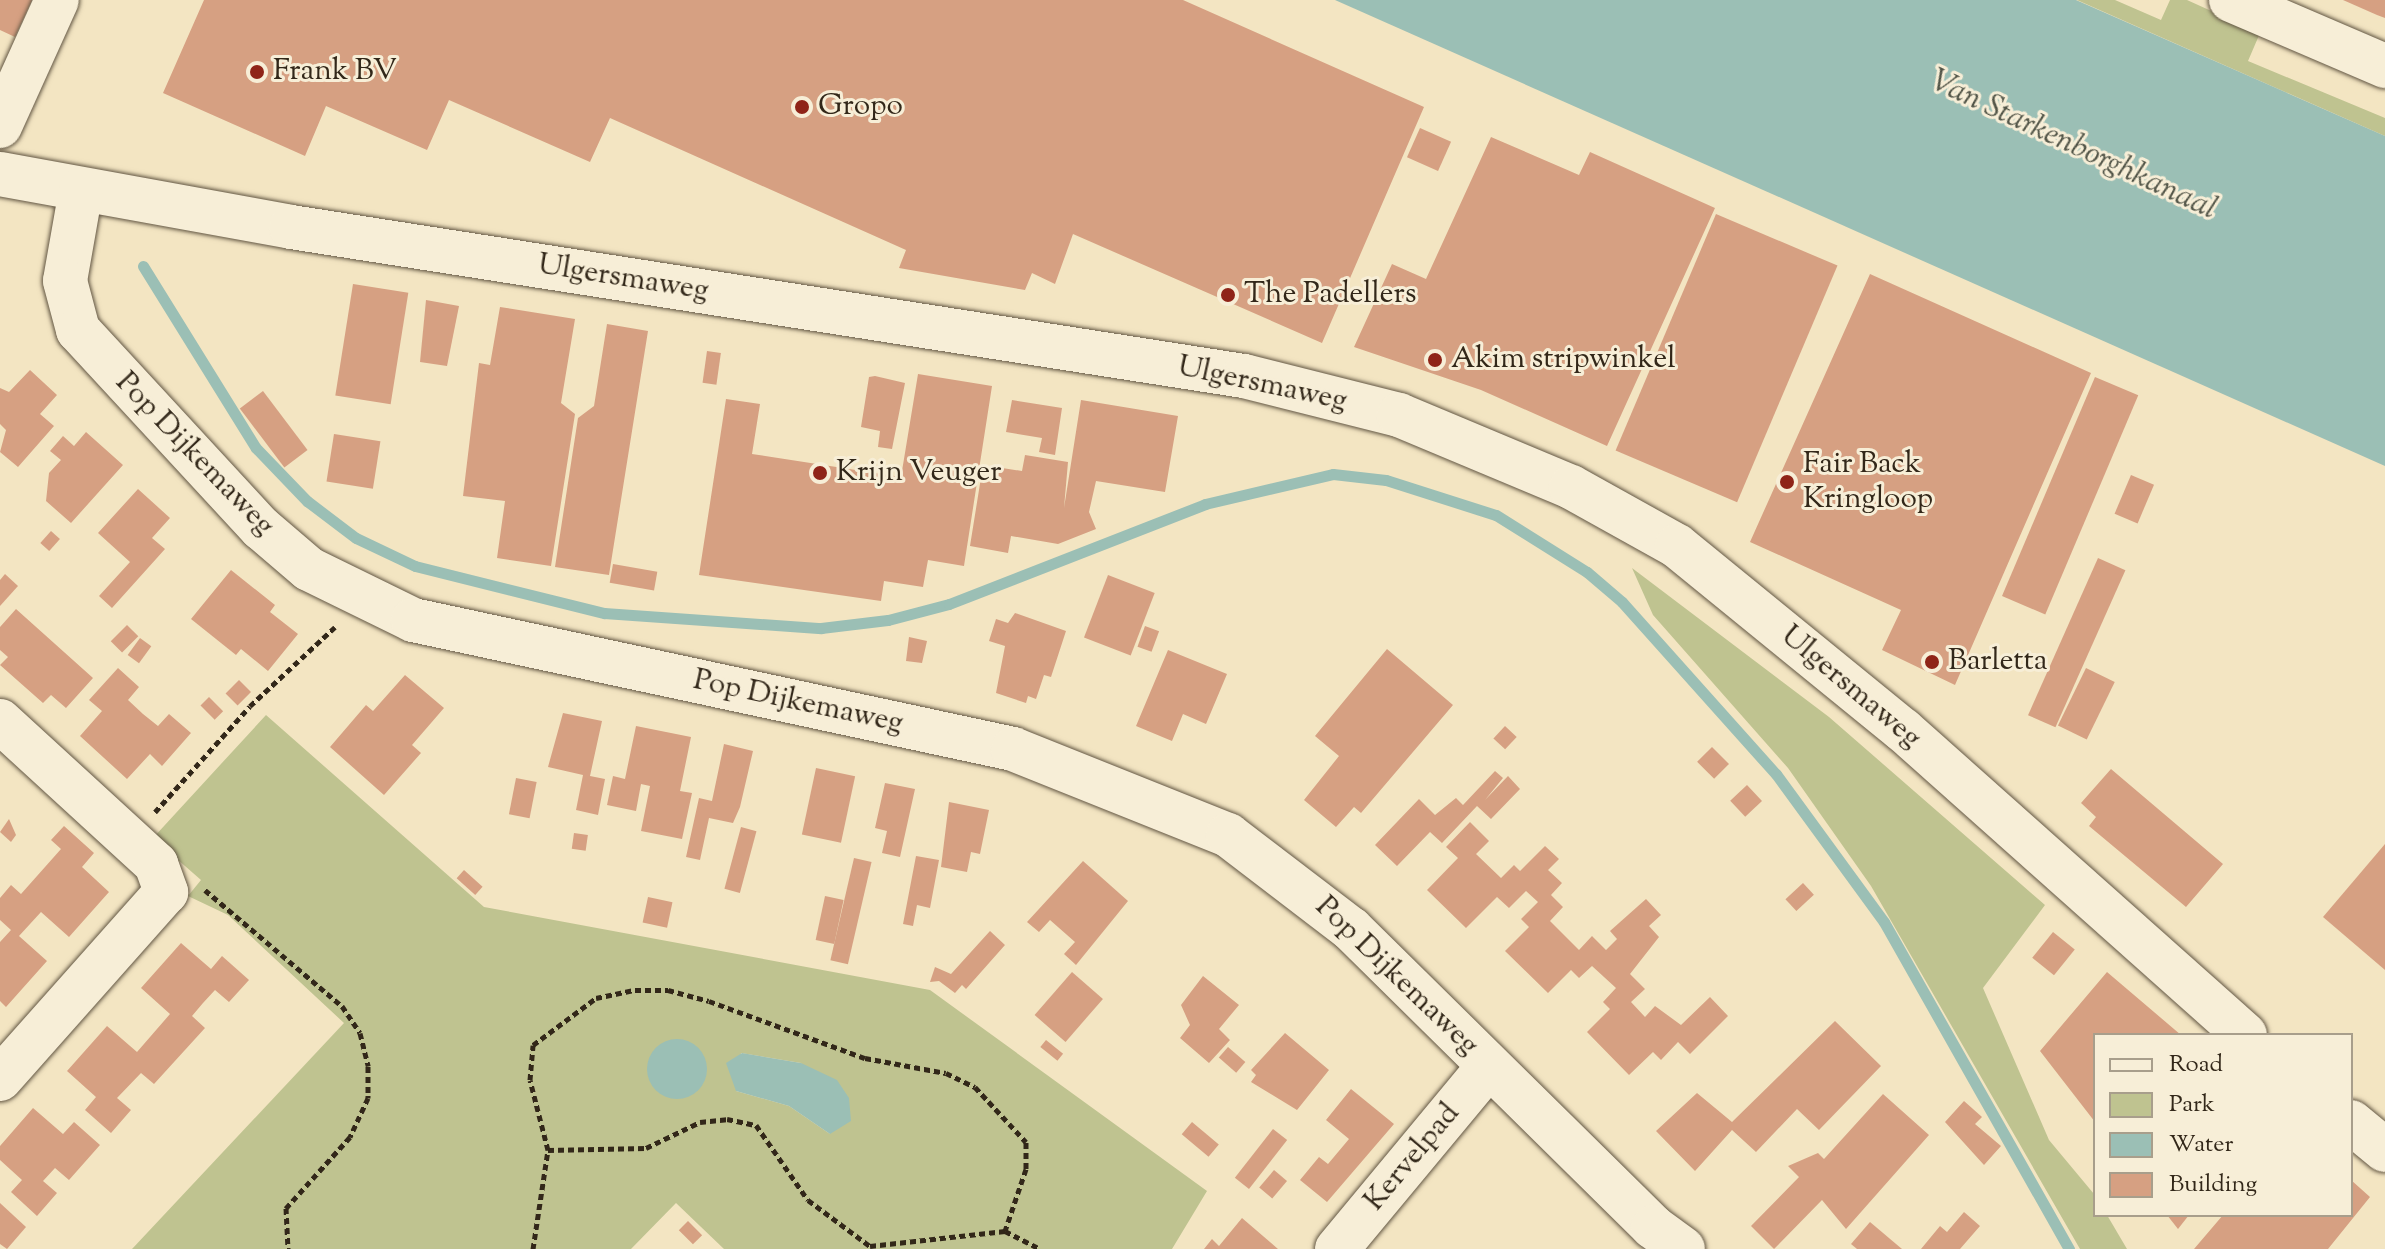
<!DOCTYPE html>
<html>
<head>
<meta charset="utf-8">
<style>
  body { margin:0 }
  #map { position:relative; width:2385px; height:1249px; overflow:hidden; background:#f3e5c2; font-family:"Sorts Mill Goudy",serif }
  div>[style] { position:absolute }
  .green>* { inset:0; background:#bfc390 }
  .water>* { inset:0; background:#9bbfb5 }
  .round { border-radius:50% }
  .stream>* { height:11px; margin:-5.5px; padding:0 5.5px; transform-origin:5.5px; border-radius:5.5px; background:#9bbfb5 }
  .building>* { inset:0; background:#d6a082; transform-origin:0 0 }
  .path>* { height:5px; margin-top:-2.5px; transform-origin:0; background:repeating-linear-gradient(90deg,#322719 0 6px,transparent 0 10px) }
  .roads { filter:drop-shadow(0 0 2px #625643) drop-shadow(0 0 2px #625643) }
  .minor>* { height:44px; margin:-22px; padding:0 22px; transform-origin:22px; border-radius:22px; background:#f7eed7 }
  .dots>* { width:22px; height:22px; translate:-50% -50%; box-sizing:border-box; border:4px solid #f7eed7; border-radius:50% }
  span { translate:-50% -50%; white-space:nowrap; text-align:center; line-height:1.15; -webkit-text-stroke:6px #f7eed7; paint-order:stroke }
  .poi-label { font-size:30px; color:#322719 }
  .left { translate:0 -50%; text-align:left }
  .street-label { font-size:30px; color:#322719 }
  .water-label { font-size:32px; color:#525548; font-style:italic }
  .legend { position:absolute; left:2093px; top:1033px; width:260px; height:184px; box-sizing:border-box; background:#f7eed7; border:2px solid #a89e8b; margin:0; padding:10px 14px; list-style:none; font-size:24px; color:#322719 }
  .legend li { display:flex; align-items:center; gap:16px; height:40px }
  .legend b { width:40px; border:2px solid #a89e8b }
</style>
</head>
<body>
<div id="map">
  <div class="green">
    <div style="clip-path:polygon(2077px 0,2115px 0,2161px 20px,2170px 0,2187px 0,2260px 33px,2248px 61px,2385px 118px,2385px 136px)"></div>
    <div style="clip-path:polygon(1632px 568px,1829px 717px,2045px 905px,1983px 988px,2049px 1140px,2094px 1194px,2095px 1215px,2107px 1215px,2127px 1249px,2080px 1249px,1871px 886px,1788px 768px,1653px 615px)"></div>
    <div style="clip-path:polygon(evenodd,266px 715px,484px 907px,930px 990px,1207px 1191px,1172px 1249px,724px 1249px,676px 1203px,631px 1249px,132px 1249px,344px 1023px,228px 915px,188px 896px,201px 880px,153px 838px,266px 715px,741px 1053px,801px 1063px,830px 1134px,789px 1106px,736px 1091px,741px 1053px)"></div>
  </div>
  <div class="water">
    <div style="clip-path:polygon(1335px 0,2076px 0,2385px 136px,2385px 466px)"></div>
    <div class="round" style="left:647px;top:1039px;width:60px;height:60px"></div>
    <div style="clip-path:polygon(742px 1053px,801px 1063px,837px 1080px,849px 1098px,851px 1121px,830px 1134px,789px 1106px,736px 1091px,726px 1063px)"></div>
  </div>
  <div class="stream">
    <div style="left:143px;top:266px;width:214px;rotate:58.2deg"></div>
    <div style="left:256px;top:448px;width:74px;rotate:46.1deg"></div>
    <div style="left:307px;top:501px;width:61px;rotate:37.1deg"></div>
    <div style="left:356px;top:538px;width:65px;rotate:25.4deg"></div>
    <div style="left:415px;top:566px;width:195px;rotate:14deg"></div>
    <div style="left:604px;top:613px;width:218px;rotate:4deg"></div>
    <div style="left:821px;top:628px;width:67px;rotate:-6.8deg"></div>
    <div style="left:888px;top:620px;width:63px;rotate:-14.7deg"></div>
    <div style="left:949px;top:604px;width:275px;rotate:-21.3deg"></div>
    <div style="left:1205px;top:504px;width:131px;rotate:-13.2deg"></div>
    <div style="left:1333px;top:474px;width:53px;rotate:6.5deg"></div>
    <div style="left:1386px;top:480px;width:115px;rotate:17.7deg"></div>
    <div style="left:1496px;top:515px;width:107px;rotate:32.1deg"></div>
    <div style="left:1587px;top:572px;width:46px;rotate:40.6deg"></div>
    <div style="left:1622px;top:602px;width:231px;rotate:48.2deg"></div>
    <div style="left:1776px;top:774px;width:183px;rotate:53.9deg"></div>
    <div style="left:1884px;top:922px;width:376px;rotate:60.5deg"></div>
  </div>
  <div class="building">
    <div style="clip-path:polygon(0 0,32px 0,15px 37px,0 30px)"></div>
    <div style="clip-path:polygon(204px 0,1183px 0,1424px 107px,1322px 343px,1073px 234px,1055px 284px,1032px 273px,1025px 290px,899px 268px,906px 250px,610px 118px,590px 162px,449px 100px,427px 150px,326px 106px,305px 156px,163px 93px)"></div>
    <div style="clip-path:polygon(2343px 0,2385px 0,2385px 18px,2377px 15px)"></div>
    <div style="left:1420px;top:128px;width:34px;height:32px;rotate:24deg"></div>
    <div style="clip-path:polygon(1491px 137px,1579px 175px,1590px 152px,1715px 208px,1607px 446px,1481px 390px,1354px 347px,1392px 264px,1426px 279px)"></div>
    <div style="left:1716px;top:214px;width:132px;height:257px;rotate:23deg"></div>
    <div style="clip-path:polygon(1870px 274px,2091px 373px,1955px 685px,1882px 650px,1901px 610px,1750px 542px)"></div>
    <div style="left:353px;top:284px;width:56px;height:113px;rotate:9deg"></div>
    <div style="clip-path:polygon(426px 300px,459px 306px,447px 366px,420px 362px)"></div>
    <div style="clip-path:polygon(500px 307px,575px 319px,561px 403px,575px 414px,551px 566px,497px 558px,505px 501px,463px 496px,479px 363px,490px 365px)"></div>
    <div style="clip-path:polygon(607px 324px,648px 331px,609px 575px,555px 567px,578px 418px,594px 406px)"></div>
    <div style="left:707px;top:351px;width:14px;height:32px;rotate:8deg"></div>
    <div style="clip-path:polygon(30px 370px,57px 395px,40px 414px,54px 426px,18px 467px,0 452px,6px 430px,0 424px,0 388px,9px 392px)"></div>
    <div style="clip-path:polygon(918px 374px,992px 386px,964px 566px,928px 560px,923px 587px,884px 581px,881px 601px,699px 575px,726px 399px,760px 404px,752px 454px,901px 477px)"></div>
    <div style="clip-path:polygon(875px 376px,905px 383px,892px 449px,878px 447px,880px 431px,861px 427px,869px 377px)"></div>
    <div style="left:2095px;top:377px;width:47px;height:238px;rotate:23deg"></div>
    <div style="left:263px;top:391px;width:74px;height:29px;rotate:53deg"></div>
    <div style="clip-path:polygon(1012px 400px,1062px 408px,1055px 455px,1039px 452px,1042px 438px,1006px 432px)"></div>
    <div style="clip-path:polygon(1081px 400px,1178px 416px,1165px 492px,1096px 481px,1089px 512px,1096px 529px,1058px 544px,1011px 536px,1008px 553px,970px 546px,983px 465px,1022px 471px,1025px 455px,1068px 462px,1064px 508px)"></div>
    <div style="clip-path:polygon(86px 432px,123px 465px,71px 523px,46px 501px,49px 473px,61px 460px,50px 451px,63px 436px,74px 446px)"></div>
    <div style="left:334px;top:434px;width:47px;height:48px;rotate:9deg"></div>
    <div style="left:2131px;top:475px;width:25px;height:42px;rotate:23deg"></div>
    <div style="clip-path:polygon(138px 489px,170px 518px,152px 538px,165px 549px,112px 608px,99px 596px,130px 562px,98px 533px)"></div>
    <div style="left:51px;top:531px;width:12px;height:16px;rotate:42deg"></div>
    <div style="left:2098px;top:558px;width:30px;height:172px;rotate:24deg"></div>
    <div style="left:613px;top:564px;width:45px;height:19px;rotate:10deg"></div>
    <div style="clip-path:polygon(231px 570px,275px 605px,270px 612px,298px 634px,268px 671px,241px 649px,236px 655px,191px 619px)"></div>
    <div style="clip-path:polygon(5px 574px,18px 586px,0 606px,0 580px)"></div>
    <div style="left:1108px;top:575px;width:50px;height:67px;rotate:21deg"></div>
    <div style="clip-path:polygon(16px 609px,93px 678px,66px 708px,51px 695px,43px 703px,0 665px,8px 657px,0 650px,0 627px)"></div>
    <div style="clip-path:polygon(1015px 613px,1066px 631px,1051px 677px,1044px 675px,1036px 699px,1028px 696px,1026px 703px,996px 693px,1005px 646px,989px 641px,996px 619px,1008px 623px)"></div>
    <div style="left:127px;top:625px;width:16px;height:23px;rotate:45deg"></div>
    <div style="left:1145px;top:626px;width:15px;height:22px;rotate:20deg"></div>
    <div style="clip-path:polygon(909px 637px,927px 641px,922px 663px,906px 661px)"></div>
    <div style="left:140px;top:638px;width:14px;height:21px;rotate:36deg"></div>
    <div style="clip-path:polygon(1387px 649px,1453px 705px,1361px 813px,1354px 807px,1336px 827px,1304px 800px,1339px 756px,1315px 736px)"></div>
    <div style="clip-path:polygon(1168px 650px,1227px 674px,1206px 724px,1183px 714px,1172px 741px,1136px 726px)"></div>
    <div style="clip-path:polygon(118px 668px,139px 687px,128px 700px,143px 714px,158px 726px,169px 714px,191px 733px,162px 766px,150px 754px,127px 779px,80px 736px,102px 711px,89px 700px)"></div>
    <div style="left:2086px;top:668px;width:32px;height:64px;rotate:26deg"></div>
    <div style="clip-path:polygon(405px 675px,444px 708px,412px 745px,421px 753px,384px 795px,330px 747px,366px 705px,373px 711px)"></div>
    <div style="left:239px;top:680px;width:17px;height:19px;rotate:45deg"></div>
    <div style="left:209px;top:697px;width:20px;height:12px;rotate:45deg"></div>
    <div style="clip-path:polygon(563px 713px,602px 721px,590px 776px,605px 779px,598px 815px,576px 810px,583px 775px,548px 767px)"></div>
    <div style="clip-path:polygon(636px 726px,691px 737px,680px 791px,692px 793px,682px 839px,641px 831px,650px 786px,641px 784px,636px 811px,607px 805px,613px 776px,625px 779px)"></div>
    <div style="left:1505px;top:726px;width:16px;height:17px;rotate:43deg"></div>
    <div style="clip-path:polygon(724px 744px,753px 751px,740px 807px,733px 823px,709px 818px,700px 860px,686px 857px,699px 798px,712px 801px)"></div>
    <div style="left:1712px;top:747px;width:24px;height:21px;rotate:45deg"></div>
    <div style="left:816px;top:768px;width:40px;height:68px;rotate:12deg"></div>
    <div style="clip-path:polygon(2111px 769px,2223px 864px,2186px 907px,2089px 826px,2096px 817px,2081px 803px)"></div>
    <div style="clip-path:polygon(1495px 771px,1503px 778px,1485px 800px,1508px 776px,1520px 789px,1491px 819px,1477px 806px,1442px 843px,1430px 832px,1397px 866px,1375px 845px,1419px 799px,1435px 815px,1456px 798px,1463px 805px)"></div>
    <div style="left:516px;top:778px;width:21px;height:37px;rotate:11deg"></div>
    <div style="clip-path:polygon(885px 783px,915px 789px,900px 857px,882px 853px,887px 831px,875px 828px)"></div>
    <div style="left:1747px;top:785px;width:22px;height:23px;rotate:47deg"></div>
    <div style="clip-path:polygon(949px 802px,989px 810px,980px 854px,971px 852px,967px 872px,941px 867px)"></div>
    <div style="clip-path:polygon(9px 819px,16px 835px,11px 842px,0 832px)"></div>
    <div style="clip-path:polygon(1470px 822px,1489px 841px,1476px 854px,1501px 878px,1514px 865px,1520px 871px,1545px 846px,1559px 859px,1548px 870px,1562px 883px,1551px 895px,1563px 907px,1550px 921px,1579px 950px,1592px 936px,1606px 950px,1617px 939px,1610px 931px,1646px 899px,1661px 915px,1649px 926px,1659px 937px,1630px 974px,1645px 989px,1631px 1002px,1645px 1017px,1655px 1006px,1681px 1025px,1710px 997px,1728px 1016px,1690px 1054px,1678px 1042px,1661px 1060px,1653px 1052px,1629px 1075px,1587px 1032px,1610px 1009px,1603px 1002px,1616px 988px,1592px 966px,1579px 978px,1571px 970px,1548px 993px,1505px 951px,1529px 927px,1521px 919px,1538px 902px,1526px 891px,1509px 908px,1497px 897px,1466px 928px,1427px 890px,1458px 858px,1446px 847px)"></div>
    <div style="clip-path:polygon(64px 826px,94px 853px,82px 867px,109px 892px,69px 937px,41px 912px,19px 936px,47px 961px,6px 1007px,0 1001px,0 942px,11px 930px,0 920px,0 898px,11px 885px,21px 894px,61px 849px,51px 840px)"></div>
    <div style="left:741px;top:827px;width:16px;height:64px;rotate:15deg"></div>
    <div style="left:574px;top:833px;width:14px;height:16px;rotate:8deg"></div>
    <div style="clip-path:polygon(2385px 844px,2385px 970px,2323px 917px)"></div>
    <div style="clip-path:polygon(916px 856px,939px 860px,930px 908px,917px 905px,913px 926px,903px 924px)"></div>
    <div style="left:854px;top:858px;width:18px;height:105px;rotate:13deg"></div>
    <div style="clip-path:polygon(1083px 861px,1128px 901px,1076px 965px,1064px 954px,1075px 942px,1050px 920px,1039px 932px,1027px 922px)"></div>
    <div style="left:464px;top:870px;width:25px;height:11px;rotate:42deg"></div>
    <div style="left:1803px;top:883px;width:16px;height:24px;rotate:47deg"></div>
    <div style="left:825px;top:896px;width:19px;height:45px;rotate:12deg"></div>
    <div style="left:648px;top:897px;width:25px;height:26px;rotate:12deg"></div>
    <div style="clip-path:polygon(990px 931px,1005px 945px,966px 989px,962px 985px,955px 993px,939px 981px,930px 982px,935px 967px,951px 974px)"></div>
    <div style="left:2053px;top:932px;width:28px;height:33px;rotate:39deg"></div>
    <div style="clip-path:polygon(181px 943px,211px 969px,222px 956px,249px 980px,229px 1002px,215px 990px,203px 1003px,192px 1016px,205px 1028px,154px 1084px,141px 1073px,117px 1098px,131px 1110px,111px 1133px,85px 1110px,96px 1097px,67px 1071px,107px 1026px,137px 1052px,170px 1014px,141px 988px)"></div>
    <div style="left:1072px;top:972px;width:41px;height:57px;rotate:41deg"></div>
    <div style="clip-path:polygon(2107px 972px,2181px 1035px,2095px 1035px,2095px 1122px,2040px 1051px)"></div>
    <div style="clip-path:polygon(1203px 976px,1239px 1005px,1219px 1029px,1230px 1040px,1209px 1063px,1180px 1038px,1190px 1025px,1181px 1005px)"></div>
    <div style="clip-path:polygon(1835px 1021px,1881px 1066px,1819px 1130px,1797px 1109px,1756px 1152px,1732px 1130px,1695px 1171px,1656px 1131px,1697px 1093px,1732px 1122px)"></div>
    <div style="clip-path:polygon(1285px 1033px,1329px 1070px,1297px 1110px,1251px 1082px,1256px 1075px,1251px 1070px)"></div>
    <div style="left:1046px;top:1040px;width:22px;height:9px;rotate:39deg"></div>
    <div style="left:1228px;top:1047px;width:23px;height:14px;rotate:41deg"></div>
    <div style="clip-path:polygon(1351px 1089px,1394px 1124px,1327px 1202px,1300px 1180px,1319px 1157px,1328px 1164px,1349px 1139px,1326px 1120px)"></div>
    <div style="clip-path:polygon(1883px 1094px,1929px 1135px,1846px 1229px,1822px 1200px,1774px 1249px,1751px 1226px,1799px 1177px,1788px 1166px,1818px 1153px,1824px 1159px)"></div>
    <div style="clip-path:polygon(1964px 1101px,1982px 1117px,1975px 1124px,2001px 1146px,1984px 1165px,1945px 1122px)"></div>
    <div style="clip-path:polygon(33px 1108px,63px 1134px,74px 1122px,100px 1145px,69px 1180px,55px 1168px,43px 1181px,57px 1193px,37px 1216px,11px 1192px,22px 1180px,0 1160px,0 1146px)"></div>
    <div style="left:1192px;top:1122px;width:35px;height:16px;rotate:40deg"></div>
    <div style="left:1273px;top:1129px;width:18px;height:62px;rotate:38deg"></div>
    <div style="left:1274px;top:1170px;width:17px;height:23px;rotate:40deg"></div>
    <div style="clip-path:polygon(2351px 1180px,2370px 1197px,2328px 1249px,2194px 1249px,2223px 1215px,2351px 1215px)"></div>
    <div style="clip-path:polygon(0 1203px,26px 1227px,7px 1249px,0 1244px)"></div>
    <div style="clip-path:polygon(1964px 1212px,1980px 1226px,1960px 1249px,1921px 1249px,1940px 1226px,1947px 1232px)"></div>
    <div style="clip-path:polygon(2167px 1215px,2189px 1215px,2178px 1229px)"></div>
    <div style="clip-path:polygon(1242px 1218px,1278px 1249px,1204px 1249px,1212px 1239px,1219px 1246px)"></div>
    <div style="left:688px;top:1221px;width:20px;height:13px;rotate:45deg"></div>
    <div style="clip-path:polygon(1870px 1222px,1902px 1249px,1857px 1249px,1851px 1244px)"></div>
  </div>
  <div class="path">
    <div style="left:155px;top:812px;width:142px;rotate:-48.1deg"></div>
    <div style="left:250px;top:706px;width:116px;rotate:-42.9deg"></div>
    <div style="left:205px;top:890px;width:180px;rotate:40.3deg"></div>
    <div style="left:342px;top:1006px;width:32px;rotate:56deg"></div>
    <div style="left:360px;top:1033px;width:34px;rotate:76deg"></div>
    <div style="left:368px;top:1066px;width:32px;rotate:90deg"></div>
    <div style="left:368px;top:1098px;width:43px;rotate:114.8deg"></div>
    <div style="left:350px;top:1137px;width:96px;rotate:132deg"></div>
    <div style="left:286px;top:1208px;width:41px;rotate:87.2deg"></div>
    <div style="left:548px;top:1150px;width:98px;rotate:-1.2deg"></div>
    <div style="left:646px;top:1148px;width:60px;rotate:-25.7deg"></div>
    <div style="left:700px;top:1122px;width:27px;rotate:-6deg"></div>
    <div style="left:727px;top:1119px;width:30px;rotate:12deg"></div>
    <div style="left:756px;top:1125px;width:91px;rotate:55.3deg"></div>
    <div style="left:808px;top:1200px;width:77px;rotate:36.6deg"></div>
    <div style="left:870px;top:1246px;width:136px;rotate:-6.3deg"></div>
    <div style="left:1005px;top:1231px;width:39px;rotate:27deg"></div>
    <div style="left:533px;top:1249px;width:100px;rotate:-81.4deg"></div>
    <div style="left:548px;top:1150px;width:72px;rotate:-104.4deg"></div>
    <div style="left:530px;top:1080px;width:35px;rotate:-85deg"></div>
    <div style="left:533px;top:1045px;width:79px;rotate:-36.7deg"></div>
    <div style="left:596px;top:998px;width:40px;rotate:-12deg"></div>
    <div style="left:635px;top:990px;width:33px"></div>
    <div style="left:668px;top:990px;width:42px;rotate:15deg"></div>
    <div style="left:709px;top:1001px;width:166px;rotate:20.1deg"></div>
    <div style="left:865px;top:1058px;width:82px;rotate:10.5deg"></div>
    <div style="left:946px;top:1073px;width:32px;rotate:26deg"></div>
    <div style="left:975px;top:1087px;width:75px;rotate:47.2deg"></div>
    <div style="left:1026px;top:1142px;width:27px;rotate:90deg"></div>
    <div style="left:1026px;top:1169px;width:65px;rotate:108.7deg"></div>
  </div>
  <div class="roads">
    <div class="minor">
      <div style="left:2231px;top:0;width:168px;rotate:23.2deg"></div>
      <div style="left:0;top:126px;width:138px;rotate:-65.7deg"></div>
      <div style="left:0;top:174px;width:296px;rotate:10.3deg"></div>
      <div style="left:291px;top:227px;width:965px;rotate:8.89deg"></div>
      <div style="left:1244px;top:376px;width:160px;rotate:14.1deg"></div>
      <div style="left:1399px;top:415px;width:186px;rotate:22.7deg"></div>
      <div style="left:1571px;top:487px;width:121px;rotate:29.1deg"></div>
      <div style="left:1677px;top:546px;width:291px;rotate:39.2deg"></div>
      <div style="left:1903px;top:730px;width:458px;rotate:41.7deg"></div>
      <div style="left:81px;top:190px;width:92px;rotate:100deg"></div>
      <div style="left:65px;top:281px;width:51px;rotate:75.1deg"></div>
      <div style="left:78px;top:330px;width:270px;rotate:47.3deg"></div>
      <div style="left:261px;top:528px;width:63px;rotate:40.5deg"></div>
      <div style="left:309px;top:569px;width:116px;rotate:26.1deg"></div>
      <div style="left:413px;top:620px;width:614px;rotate:12.13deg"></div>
      <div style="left:1013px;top:749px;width:232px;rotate:21.8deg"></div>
      <div style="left:1228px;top:835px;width:155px;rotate:37.4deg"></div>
      <div style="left:1351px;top:929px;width:424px;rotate:44.6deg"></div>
      <div style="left:1653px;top:1227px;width:37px;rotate:36deg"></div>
      <div style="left:0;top:721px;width:212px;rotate:42.5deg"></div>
      <div style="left:156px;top:864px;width:30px;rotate:70deg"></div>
      <div style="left:166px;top:892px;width:250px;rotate:131.6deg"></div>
      <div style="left:2351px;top:1122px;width:44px;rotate:39.5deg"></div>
      <div style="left:1337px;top:1249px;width:238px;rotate:-50.3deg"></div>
    </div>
  </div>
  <div class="dots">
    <div style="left:257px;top:72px;background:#8f2418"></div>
    <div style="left:802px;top:107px;background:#8f2418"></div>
    <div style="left:1228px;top:295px;background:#8f2418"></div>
    <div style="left:1435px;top:360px;background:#8f2418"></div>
    <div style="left:820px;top:473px;background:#8f2418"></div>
    <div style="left:1787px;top:482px;background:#8f2418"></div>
    <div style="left:1932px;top:662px;background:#8f2418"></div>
  </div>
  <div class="poi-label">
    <span class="left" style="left:273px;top:72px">Frank BV</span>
    <span class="left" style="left:818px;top:107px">Gropo</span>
    <span class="left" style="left:1244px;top:295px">The Padellers</span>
    <span class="left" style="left:1451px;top:360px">Akim stripwinkel</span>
    <span class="left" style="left:1803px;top:482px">Fair Back<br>Kringloop</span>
    <span class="left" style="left:836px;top:473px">Krijn Veuger</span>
    <span class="left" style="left:1948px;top:662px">Barletta</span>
  </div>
  <div class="street-label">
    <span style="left:623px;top:279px;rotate:9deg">Ulgersmaweg</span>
    <span style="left:1262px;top:385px;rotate:12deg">Ulgersmaweg</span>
    <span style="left:194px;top:455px;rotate:46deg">Pop Dijkemaweg</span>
    <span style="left:1850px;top:688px;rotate:40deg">Ulgersmaweg</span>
    <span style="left:798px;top:703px;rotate:12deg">Pop Dijkemaweg</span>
    <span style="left:1396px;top:977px;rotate:44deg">Pop Dijkemaweg</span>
    <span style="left:1413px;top:1158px;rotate:-50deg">Kervelpad</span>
  </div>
  <div class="water-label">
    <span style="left:2073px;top:146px;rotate:25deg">Van Starkenborghkanaal</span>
  </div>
  <ul class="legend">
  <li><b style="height:10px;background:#f7eed7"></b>Road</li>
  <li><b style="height:22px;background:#bfc390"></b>Park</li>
  <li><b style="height:22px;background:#9bbfb5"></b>Water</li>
  <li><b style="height:22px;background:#d6a082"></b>Building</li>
  </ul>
</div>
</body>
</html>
